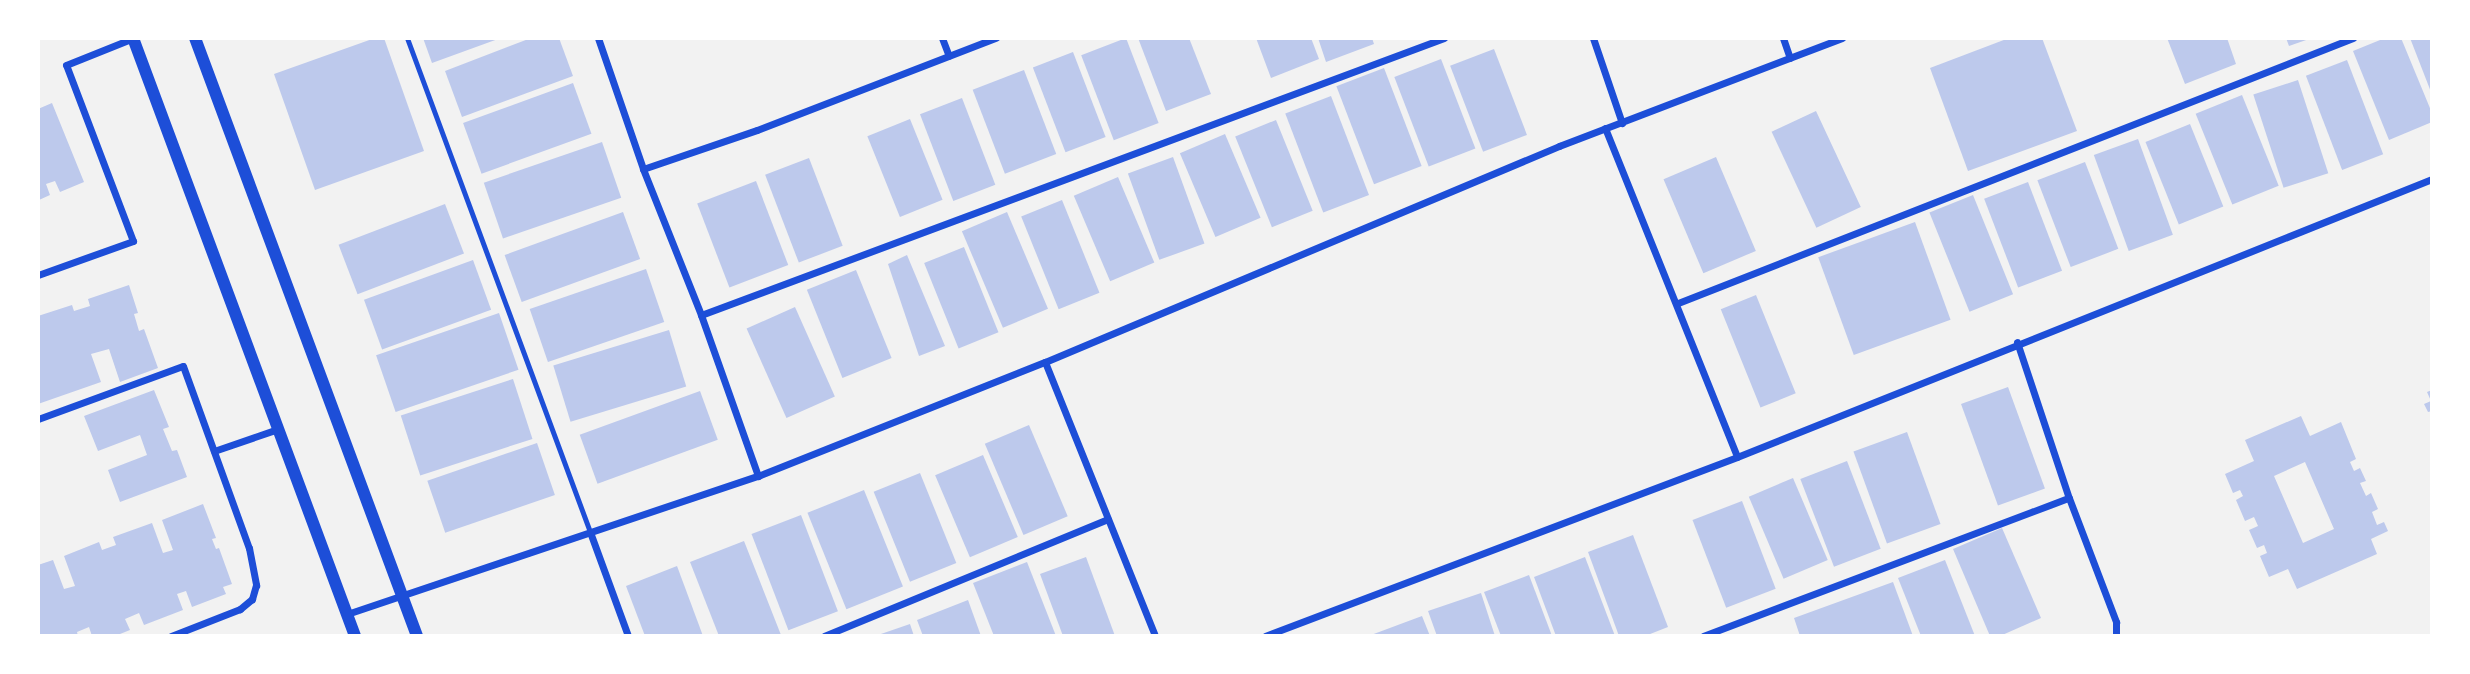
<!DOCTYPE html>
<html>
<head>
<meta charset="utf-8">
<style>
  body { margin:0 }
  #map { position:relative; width:2470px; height:674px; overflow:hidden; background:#f2f2f2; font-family:Mulish,sans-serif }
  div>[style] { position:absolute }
  .building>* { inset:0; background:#bdc9ec; transform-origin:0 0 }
  .service>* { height:5px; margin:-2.5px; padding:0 2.5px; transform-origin:2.5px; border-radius:2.5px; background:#1d4ed8 }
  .minor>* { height:7px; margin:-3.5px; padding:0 3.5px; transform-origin:3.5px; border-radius:3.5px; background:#1d4ed8 }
  .tertiary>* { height:12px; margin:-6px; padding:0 6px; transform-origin:6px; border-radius:6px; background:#1d4ed8 }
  span { translate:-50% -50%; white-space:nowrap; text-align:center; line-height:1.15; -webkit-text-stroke:5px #fff; paint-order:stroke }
  .frame { position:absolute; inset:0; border:40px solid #fff; pointer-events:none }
</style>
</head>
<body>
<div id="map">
  <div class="building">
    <div style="clip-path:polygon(375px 38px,384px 38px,424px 151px,315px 190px,274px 74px)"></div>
    <div style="clip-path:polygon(423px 38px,498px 38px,498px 39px,432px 63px)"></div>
    <div style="clip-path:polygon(531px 38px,559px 38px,573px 76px,462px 117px,445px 71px)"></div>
    <div style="left:1126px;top:38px;width:91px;height:48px;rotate:69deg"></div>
    <div style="clip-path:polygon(1138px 38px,1189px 38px,1211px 94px,1166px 111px)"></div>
    <div style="clip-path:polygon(1256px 38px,1311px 38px,1319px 59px,1271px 78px)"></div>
    <div style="clip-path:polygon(1318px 38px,1372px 38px,1374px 44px,1326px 62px)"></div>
    <div style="clip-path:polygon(2009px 38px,2042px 38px,2077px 131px,1968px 171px,1930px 68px)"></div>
    <div style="clip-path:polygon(2167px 38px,2227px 38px,2236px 64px,2185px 84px)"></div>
    <div style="clip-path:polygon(2286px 38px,2309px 38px,2309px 39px,2289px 46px)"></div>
    <div style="clip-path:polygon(2385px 38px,2401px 38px,2432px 113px,2432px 122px,2389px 140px,2353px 51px)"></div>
    <div style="clip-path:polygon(2410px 38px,2432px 38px,2432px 92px,2431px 92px)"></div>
    <div style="left:1494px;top:49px;width:92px;height:47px;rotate:69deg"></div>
    <div style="left:1073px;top:52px;width:91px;height:43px;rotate:69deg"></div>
    <div style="left:1441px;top:59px;width:96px;height:50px;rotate:69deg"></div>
    <div style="left:2347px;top:60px;width:101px;height:44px;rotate:69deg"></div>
    <div style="left:1384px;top:68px;width:105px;height:51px;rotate:69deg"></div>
    <div style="left:1024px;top:70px;width:90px;height:55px;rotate:69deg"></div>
    <div style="left:2298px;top:80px;width:98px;height:47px;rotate:72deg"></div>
    <div style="left:573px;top:83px;width:54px;height:117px;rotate:70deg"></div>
    <div style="left:2242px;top:95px;width:98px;height:50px;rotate:68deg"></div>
    <div style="left:1331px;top:96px;width:106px;height:49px;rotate:69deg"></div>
    <div style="left:962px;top:98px;width:93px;height:45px;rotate:69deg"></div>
    <div style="clip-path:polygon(52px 103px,84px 182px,60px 192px,55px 181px,46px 184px,50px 195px,39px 200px,38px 109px)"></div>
    <div style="left:1816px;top:111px;width:106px;height:49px;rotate:65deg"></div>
    <div style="left:910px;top:119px;width:87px;height:46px;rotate:68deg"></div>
    <div style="left:1276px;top:120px;width:98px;height:44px;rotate:68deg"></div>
    <div style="left:2190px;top:124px;width:89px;height:48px;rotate:68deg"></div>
    <div style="left:1225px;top:134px;width:91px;height:49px;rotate:67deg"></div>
    <div style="left:2138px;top:139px;width:102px;height:47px;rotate:70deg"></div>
    <div style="left:602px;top:142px;width:59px;height:125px;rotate:71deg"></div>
    <div style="left:1173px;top:157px;width:92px;height:48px;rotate:70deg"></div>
    <div style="left:1716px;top:157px;width:102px;height:57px;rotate:67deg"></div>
    <div style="left:809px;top:158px;width:94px;height:47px;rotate:69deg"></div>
    <div style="left:2085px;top:162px;width:93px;height:51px;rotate:69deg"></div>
    <div style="left:1118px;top:177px;width:93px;height:48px;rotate:67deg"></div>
    <div style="left:756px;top:181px;width:90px;height:63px;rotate:69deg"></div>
    <div style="left:2028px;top:182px;width:95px;height:47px;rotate:69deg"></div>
    <div style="left:1973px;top:195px;width:107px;height:47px;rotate:68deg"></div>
    <div style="left:1062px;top:200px;width:100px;height:44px;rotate:68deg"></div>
    <div style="left:445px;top:204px;width:53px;height:114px;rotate:69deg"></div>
    <div style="left:623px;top:212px;width:50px;height:126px;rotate:70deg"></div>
    <div style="left:1007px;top:212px;width:105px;height:49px;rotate:67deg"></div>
    <div style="left:1915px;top:222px;width:104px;height:103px;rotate:70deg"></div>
    <div style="left:964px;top:247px;width:92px;height:43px;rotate:68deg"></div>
    <div style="clip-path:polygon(907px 255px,945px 346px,919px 356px,888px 264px)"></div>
    <div style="left:473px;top:260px;width:53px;height:116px;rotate:70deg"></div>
    <div style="left:646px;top:269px;width:56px;height:123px;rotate:71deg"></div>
    <div style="left:856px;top:270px;width:95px;height:53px;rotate:68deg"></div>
    <div style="clip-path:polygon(129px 285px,138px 313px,134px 314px,139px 331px,144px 329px,158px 368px,120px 382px,109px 349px,91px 354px,101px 382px,38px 404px,38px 316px,72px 305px,74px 311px,90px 306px,88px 299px)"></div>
    <div style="left:1756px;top:295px;width:106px;height:38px;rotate:68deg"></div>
    <div style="left:795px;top:307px;width:98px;height:53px;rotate:66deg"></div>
    <div style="left:499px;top:313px;width:60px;height:130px;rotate:71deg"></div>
    <div style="left:669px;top:330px;width:59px;height:121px;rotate:73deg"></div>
    <div style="left:513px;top:379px;width:63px;height:118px;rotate:72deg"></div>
    <div style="left:2008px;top:387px;width:108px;height:50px;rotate:70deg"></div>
    <div style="clip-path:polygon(154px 390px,169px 427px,163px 429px,172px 451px,177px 450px,187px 477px,120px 502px,108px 470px,147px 455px,140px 435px,98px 451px,84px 416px)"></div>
    <div style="clip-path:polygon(2432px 390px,2432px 411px,2428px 412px,2424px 404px,2431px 401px,2427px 392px)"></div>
    <div style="left:700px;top:391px;width:52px;height:128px;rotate:70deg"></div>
    <div style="clip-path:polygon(evenodd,2301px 416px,2310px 436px,2341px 422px,2356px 459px,2350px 462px,2354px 471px,2360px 468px,2366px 481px,2360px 483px,2366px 496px,2371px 493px,2378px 509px,2372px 512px,2377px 525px,2384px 522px,2388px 531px,2371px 539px,2377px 554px,2297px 589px,2288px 569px,2269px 577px,2260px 556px,2267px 553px,2264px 545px,2257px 548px,2249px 530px,2258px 526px,2254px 517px,2245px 521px,2236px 500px,2243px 496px,2240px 490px,2233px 493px,2225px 474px,2254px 461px,2245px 440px,2301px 416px,2305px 462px,2334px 529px,2303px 543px,2274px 476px,2305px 462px)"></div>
    <div style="left:1029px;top:425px;width:99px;height:48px;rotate:67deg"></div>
    <div style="left:1907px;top:432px;width:98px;height:57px;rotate:70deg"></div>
    <div style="left:537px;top:443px;width:55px;height:116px;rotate:71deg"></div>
    <div style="left:983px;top:455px;width:89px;height:52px;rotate:67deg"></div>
    <div style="left:1847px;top:461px;width:94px;height:50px;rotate:69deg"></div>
    <div style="left:920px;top:473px;width:97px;height:50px;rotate:68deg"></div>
    <div style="left:1793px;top:478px;width:89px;height:48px;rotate:67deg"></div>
    <div style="left:864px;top:490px;width:104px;height:61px;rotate:68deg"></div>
    <div style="left:1742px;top:501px;width:94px;height:53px;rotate:69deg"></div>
    <div style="clip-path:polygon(203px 504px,216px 538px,212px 539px,216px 549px,219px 548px,232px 584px,223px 587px,226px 594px,192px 607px,186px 591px,177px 594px,183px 610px,144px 625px,139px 613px,125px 619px,130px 630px,115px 636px,92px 636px,89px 627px,77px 632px,78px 636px,38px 636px,38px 565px,53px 560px,64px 589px,75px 586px,64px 556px,99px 542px,102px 550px,116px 545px,113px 537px,152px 523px,163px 553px,173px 550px,162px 520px)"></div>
    <div style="left:801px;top:515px;width:103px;height:53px;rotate:69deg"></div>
    <div style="clip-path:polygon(2002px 528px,2041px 618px,2000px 636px,1990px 636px,1953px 549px)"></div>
    <div style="clip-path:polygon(1633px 535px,1668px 627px,1645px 636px,1619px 636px,1588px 552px)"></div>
    <div style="clip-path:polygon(744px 541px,781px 635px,779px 636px,719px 636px,690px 562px)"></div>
    <div style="clip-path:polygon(1086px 557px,1115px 636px,1063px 636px,1040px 574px)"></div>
    <div style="clip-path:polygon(1585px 557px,1615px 636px,1556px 636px,1534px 577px)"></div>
    <div style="clip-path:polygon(1945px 560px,1975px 636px,1921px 636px,1898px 578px)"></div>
    <div style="clip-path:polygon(1027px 562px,1056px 636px,994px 636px,973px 583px)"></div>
    <div style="clip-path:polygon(677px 566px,703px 636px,645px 636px,626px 586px)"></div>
    <div style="clip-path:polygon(1529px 575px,1552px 636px,1501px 636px,1484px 592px)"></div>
    <div style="clip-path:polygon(1893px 582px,1913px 636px,1800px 636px,1794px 618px)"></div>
    <div style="clip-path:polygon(1481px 593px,1495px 636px,1437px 636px,1428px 611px)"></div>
    <div style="clip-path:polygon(968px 600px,981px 636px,923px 636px,917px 620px)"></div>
    <div style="clip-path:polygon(1422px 616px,1430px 636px,1372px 636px,1371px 635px)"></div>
    <div style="clip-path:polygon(910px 624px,914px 636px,879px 636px,878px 635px)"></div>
  </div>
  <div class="service">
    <div style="left:407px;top:38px;width:527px;rotate:69.67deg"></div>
  </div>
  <div class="minor">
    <div style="left:598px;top:38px;width:139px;rotate:71deg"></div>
    <div style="left:643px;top:169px;width:157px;rotate:68.3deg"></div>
    <div style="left:701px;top:315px;width:171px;rotate:70.5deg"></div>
    <div style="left:942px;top:38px;width:19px;rotate:69deg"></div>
    <div style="left:1593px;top:38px;width:90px;rotate:71.2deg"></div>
    <div style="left:1783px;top:38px;width:21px;rotate:71deg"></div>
    <div style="left:1605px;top:128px;width:354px;rotate:68.1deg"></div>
    <div style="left:643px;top:169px;width:120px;rotate:-18.9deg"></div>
    <div style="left:757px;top:130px;width:256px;rotate:-21.1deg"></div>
    <div style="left:38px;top:275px;width:101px;rotate:-19.7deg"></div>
    <div style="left:133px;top:241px;width:188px;rotate:-110.8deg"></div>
    <div style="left:66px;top:65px;width:72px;rotate:-21.9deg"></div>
    <div style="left:1678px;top:303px;width:725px;rotate:-21.43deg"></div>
    <div style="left:701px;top:315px;width:793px;rotate:-20.45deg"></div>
    <div style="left:2017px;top:342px;width:164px;rotate:71.6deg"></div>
    <div style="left:2069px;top:498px;width:133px;rotate:69.2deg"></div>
    <div style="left:2116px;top:622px;width:14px;rotate:90deg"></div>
    <div style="left:1045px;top:362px;width:295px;rotate:68.1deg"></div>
    <div style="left:38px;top:419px;width:154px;rotate:-20.1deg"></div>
    <div style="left:183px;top:366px;width:194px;rotate:70.1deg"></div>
    <div style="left:249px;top:548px;width:38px;rotate:79deg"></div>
    <div style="left:256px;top:585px;width:15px;rotate:106deg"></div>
    <div style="left:252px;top:599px;width:16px;rotate:140deg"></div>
    <div style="left:240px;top:609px;width:74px;rotate:158.6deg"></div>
    <div style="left:214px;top:451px;width:68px;rotate:-19deg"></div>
    <div style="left:590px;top:532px;width:111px;rotate:69.9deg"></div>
    <div style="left:347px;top:614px;width:434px;rotate:-18.6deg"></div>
    <div style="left:758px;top:476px;width:309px;rotate:-21.7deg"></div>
    <div style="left:1045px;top:362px;width:558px;rotate:-22.79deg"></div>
    <div style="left:1559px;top:146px;width:303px;rotate:-20.9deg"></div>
    <div style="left:824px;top:636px;width:307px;rotate:-22.4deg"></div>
    <div style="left:1265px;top:636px;width:505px;rotate:-20.77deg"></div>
    <div style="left:1737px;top:457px;width:749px;rotate:-21.8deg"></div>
    <div style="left:1703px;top:636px;width:391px;rotate:-20.7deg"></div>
  </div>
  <div class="tertiary">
    <div style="left:133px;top:38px;width:638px;rotate:69.63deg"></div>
    <div style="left:195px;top:38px;width:638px;rotate:69.63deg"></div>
  </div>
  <div class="frame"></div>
</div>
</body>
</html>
